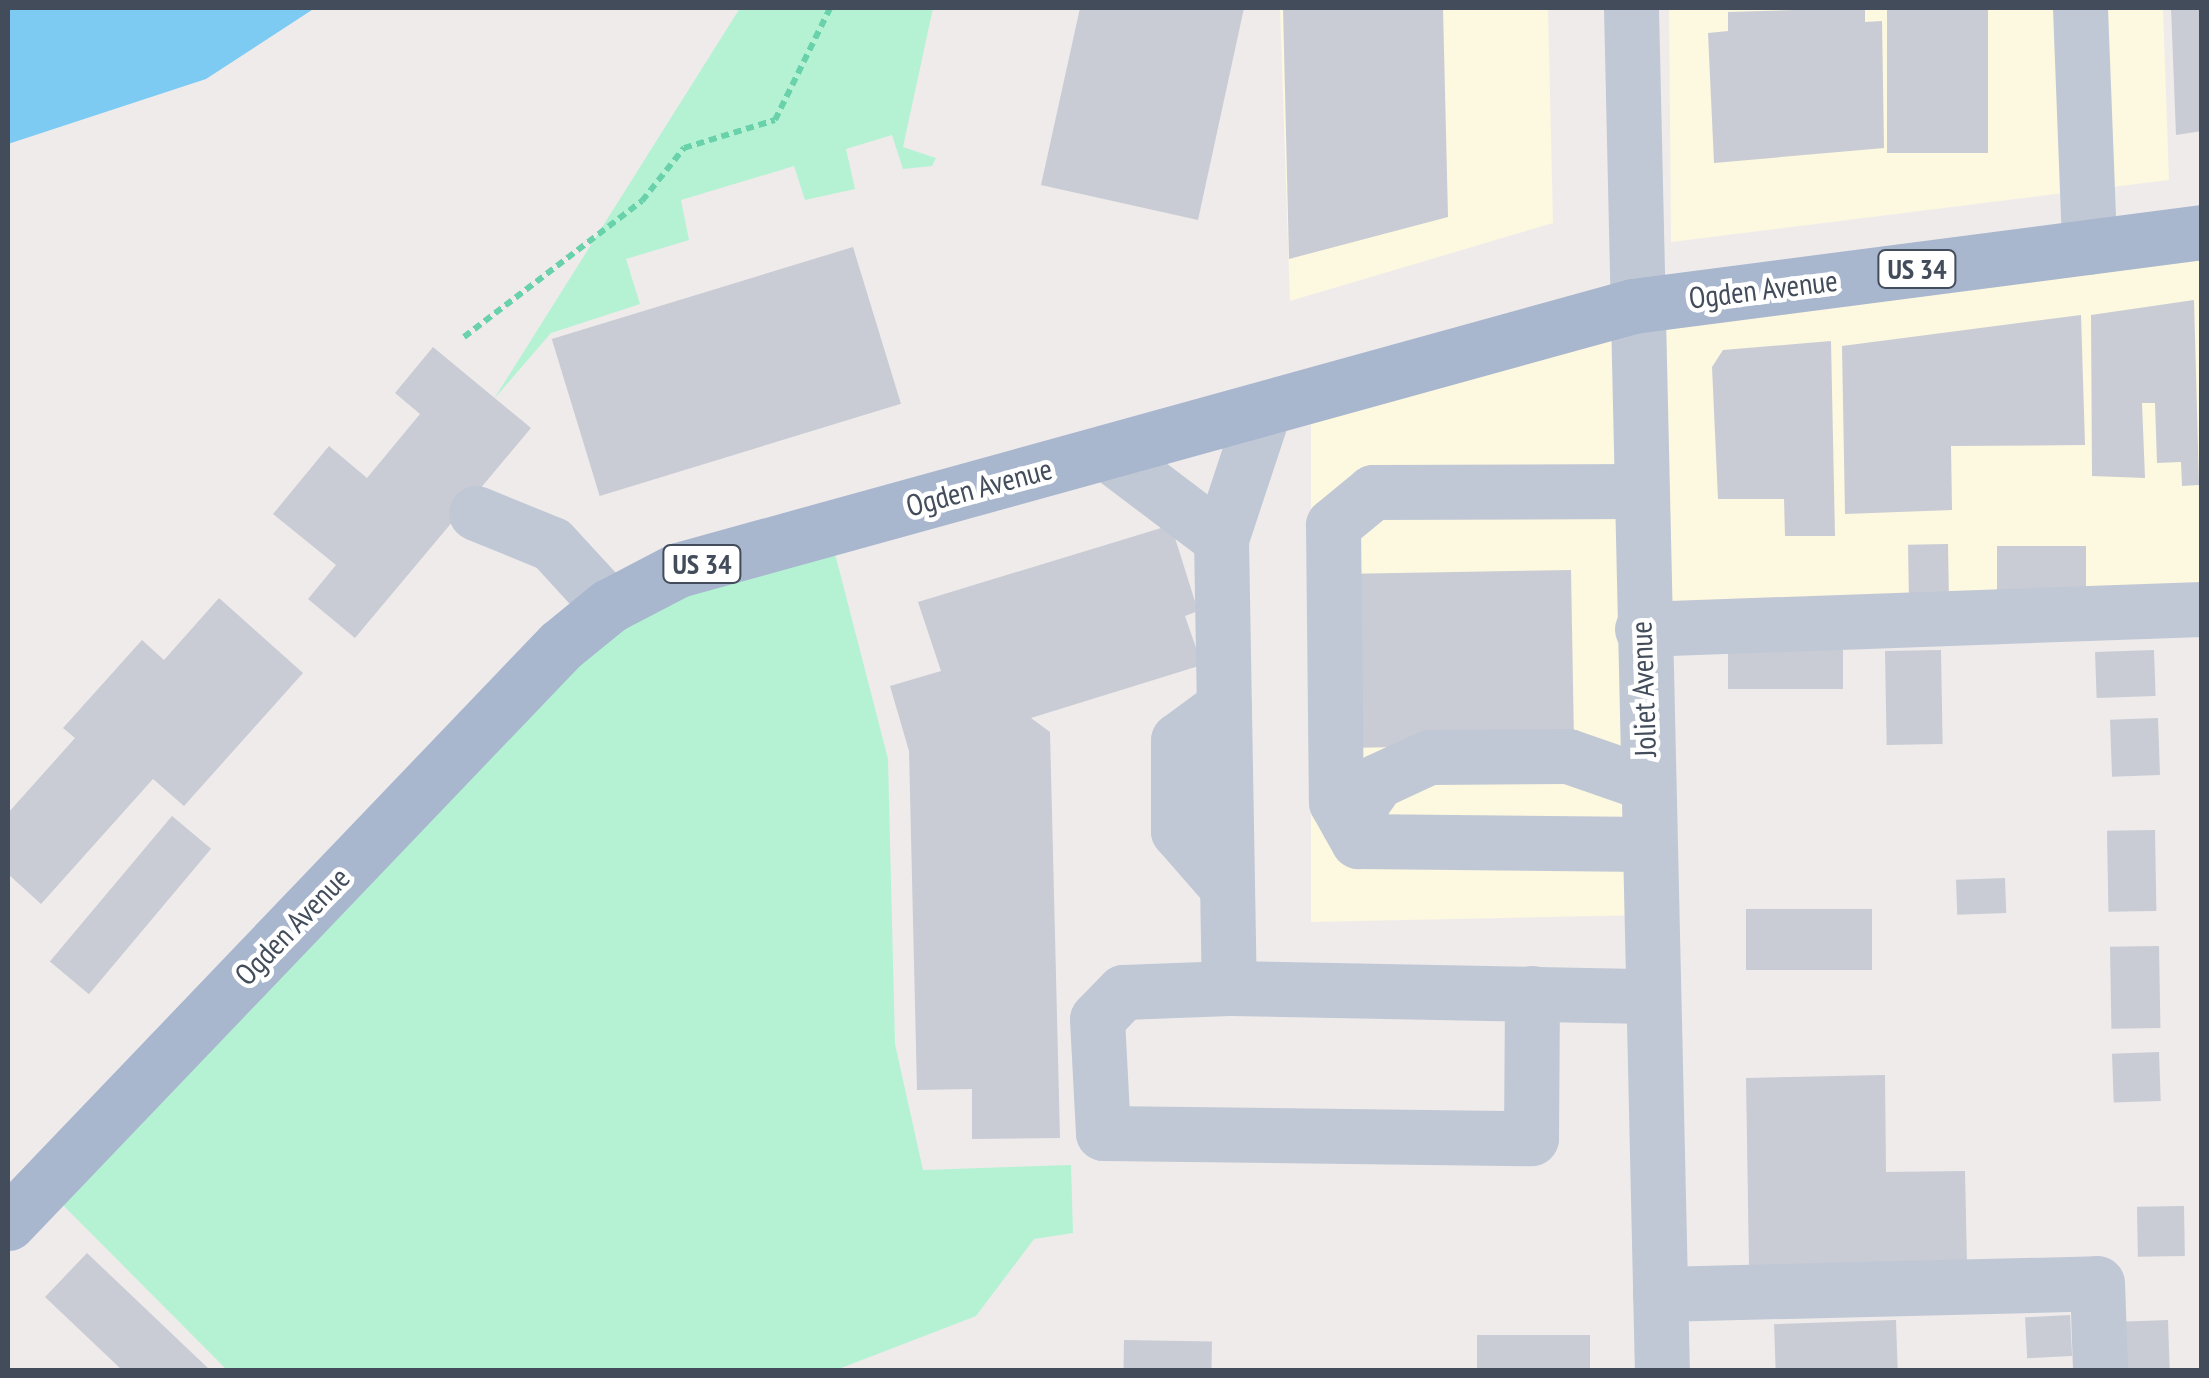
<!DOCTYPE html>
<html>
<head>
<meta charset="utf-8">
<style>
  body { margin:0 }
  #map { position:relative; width:2209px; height:1378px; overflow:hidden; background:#efebeb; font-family:"PT Sans Narrow",sans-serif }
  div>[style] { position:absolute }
  .commercial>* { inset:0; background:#fdf8e0 }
  .green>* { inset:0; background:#b4f2d3 }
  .water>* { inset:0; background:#7dcbf2 }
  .building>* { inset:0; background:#c9ccd4; transform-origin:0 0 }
  .path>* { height:6px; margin-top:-3px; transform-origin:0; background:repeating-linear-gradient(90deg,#6ad2ab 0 8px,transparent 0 13px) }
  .minor>* { height:55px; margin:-27.5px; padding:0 27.5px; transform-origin:27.5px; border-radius:27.5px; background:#c0c8d5 }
  .major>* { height:55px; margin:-27.5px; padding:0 27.5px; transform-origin:27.5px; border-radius:27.5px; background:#a8b6ce }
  span { translate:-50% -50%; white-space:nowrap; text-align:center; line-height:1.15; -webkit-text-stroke:9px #fff; paint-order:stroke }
  .shield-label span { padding:2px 8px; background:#fff; border:2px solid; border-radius:8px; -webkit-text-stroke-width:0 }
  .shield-label { font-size:28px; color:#424c5a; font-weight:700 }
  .street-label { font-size:30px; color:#424c5a }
  .frame { position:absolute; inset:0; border:10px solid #424c5a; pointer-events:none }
</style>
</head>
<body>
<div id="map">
  <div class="commercial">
    <div style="clip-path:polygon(1280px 8px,1548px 8px,1553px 223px,1290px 301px)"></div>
    <div style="clip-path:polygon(1669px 8px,2163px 8px,2169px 180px,1671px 242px)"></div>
    <div style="clip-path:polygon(2201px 239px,2201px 609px,1640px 628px,1649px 915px,1311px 922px,1311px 409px,1647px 316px)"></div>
  </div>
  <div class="green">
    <div style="clip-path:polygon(740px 8px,933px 8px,903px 147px,936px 158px,932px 166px,903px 169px,892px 135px,846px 149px,855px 189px,805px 200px,794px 166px,681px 200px,689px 240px,626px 259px,640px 304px,551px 333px,494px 399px)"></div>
    <div style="clip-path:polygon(832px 542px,888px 759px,895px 1044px,923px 1170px,1071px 1165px,1073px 1233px,1034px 1239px,976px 1316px,836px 1370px,227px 1370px,51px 1193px,619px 614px)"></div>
  </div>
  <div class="water">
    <div style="clip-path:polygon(8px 8px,315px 8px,206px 79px,8px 144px)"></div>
  </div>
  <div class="building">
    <div style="clip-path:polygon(1080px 8px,1244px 8px,1198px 220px,1041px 185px)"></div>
    <div style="clip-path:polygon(1283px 8px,1443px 8px,1448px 217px,1289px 259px)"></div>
    <div style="clip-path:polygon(1865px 8px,1865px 22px,1882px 21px,1884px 148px,1714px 163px,1708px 33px,1728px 31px,1728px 12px)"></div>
    <div style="left:1887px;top:8px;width:101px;height:145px"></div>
    <div style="clip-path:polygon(2171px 8px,2202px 8px,2202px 131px,2176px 135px)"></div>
    <div style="left:853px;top:247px;width:164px;height:315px;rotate:73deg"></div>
    <div style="clip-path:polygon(2194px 300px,2199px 485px,2182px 486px,2181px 462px,2157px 463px,2155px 403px,2142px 403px,2145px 478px,2092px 476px,2091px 315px)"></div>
    <div style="clip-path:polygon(2081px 315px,2085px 445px,1951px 446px,1952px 510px,1845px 514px,1842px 346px)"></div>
    <div style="clip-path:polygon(1831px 341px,1835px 536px,1785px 536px,1784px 499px,1718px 499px,1712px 367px,1723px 350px)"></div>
    <div style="clip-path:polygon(433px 347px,531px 428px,355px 638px,308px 599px,336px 565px,273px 514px,329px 446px,367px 478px,420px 414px,395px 393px)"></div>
    <div style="clip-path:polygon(1171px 525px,1198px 611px,1185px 616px,1202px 665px,1031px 718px,1050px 732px,1060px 1138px,972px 1139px,972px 1089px,917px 1090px,909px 751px,890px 686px,941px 671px,918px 602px)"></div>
    <div style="left:1948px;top:544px;width:51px;height:40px;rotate:89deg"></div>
    <div style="left:2086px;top:546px;width:49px;height:89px;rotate:90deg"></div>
    <div style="left:1571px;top:570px;width:174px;height:216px;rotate:89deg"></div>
    <div style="clip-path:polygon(219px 598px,303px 673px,184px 806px,153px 779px,41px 904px,8px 874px,8px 813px,75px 738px,63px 728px,142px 640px,164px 660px)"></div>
    <div style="left:1843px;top:650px;width:39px;height:115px;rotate:90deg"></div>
    <div style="left:1941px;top:650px;width:94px;height:56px;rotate:89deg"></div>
    <div style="left:2154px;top:650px;width:46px;height:59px;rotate:88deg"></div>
    <div style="left:2158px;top:718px;width:57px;height:48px;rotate:88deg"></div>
    <div style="left:172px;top:816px;width:51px;height:190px;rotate:40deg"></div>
    <div style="left:2155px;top:830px;width:81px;height:48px;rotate:89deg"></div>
    <div style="left:2005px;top:878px;width:35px;height:49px;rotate:88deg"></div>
    <div style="left:1746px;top:909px;width:126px;height:61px"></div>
    <div style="left:2159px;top:946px;width:82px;height:49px;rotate:89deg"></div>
    <div style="left:2159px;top:1052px;width:49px;height:47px;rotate:88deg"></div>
    <div style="clip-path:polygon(1885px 1075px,1886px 1172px,1965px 1171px,1967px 1264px,1749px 1267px,1746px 1078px)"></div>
    <div style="left:2184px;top:1206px;width:50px;height:47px;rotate:89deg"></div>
    <div style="clip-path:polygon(87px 1253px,210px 1370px,122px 1370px,45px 1297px)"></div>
    <div style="left:2070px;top:1315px;width:41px;height:45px;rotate:87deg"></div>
    <div style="left:1896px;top:1320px;width:50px;height:122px;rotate:88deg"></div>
    <div style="left:2168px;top:1320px;width:50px;height:47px;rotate:88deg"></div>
    <div style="left:1477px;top:1335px;width:113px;height:35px"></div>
    <div style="left:1124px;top:1340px;width:88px;height:30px;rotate:1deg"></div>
  </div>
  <div class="path">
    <div style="left:464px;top:337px;width:224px;rotate:-37.4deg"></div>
    <div style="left:642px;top:201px;width:68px;rotate:-51.6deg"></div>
    <div style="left:684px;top:148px;width:95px;rotate:-17.1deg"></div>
    <div style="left:775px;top:120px;width:125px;rotate:-63.8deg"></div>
  </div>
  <div class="minor">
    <div style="left:1631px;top:8px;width:1362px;rotate:88.7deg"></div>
    <div style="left:2080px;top:8px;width:239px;rotate:87.8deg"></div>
    <div style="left:1264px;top:409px;width:137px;rotate:108.3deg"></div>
    <div style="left:1221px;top:539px;width:449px;rotate:89deg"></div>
    <div style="left:1229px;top:988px;width:423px;rotate:1.1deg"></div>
    <div style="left:1106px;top:452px;width:144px;rotate:37.1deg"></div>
    <div style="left:1638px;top:491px;width:265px;rotate:179.8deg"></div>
    <div style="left:1373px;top:492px;width:52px;rotate:140.5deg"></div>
    <div style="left:1333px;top:525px;width:277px;rotate:89.4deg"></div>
    <div style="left:1336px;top:802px;width:45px;rotate:60.6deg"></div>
    <div style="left:1358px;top:841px;width:290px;rotate:0.6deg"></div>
    <div style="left:476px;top:513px;width:82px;rotate:22.2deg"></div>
    <div style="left:552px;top:544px;width:84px;rotate:47.4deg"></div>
    <div style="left:1642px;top:629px;width:560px;rotate:-2.05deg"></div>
    <div style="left:1224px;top:706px;width:57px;rotate:143.5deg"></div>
    <div style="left:1178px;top:740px;width:91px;rotate:90deg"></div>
    <div style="left:1178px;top:831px;width:74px;rotate:48.8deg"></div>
    <div style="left:1348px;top:823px;width:51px;rotate:-55.4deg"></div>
    <div style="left:1377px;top:781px;width:57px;rotate:-24.8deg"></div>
    <div style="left:1429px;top:757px;width:139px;rotate:-0.4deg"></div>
    <div style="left:1568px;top:756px;width:83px;rotate:19.1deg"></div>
    <div style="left:1229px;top:988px;width:106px;rotate:177.8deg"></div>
    <div style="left:1123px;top:992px;width:37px;rotate:134deg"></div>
    <div style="left:1097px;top:1019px;width:114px;rotate:87deg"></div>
    <div style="left:1103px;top:1133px;width:428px;rotate:0.7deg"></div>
    <div style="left:1531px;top:1138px;width:145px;rotate:-89.6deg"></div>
    <div style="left:1660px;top:1294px;width:437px;rotate:-1.4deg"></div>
    <div style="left:2097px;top:1283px;width:87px;rotate:88deg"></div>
  </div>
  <div class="major">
    <div style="left:8px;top:1223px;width:799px;rotate:-46.27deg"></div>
    <div style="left:560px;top:646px;width:63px;rotate:-39.2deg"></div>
    <div style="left:609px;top:606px;width:78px;rotate:-27.6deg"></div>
    <div style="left:678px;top:570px;width:991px;rotate:-15.45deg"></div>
    <div style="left:1633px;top:306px;width:574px;rotate:-7.41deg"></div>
  </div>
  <div class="shield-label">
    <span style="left:1917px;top:269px">US 34</span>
    <span style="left:702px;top:564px">US 34</span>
  </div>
  <div class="street-label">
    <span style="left:1763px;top:289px;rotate:-7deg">Ogden Avenue</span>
    <span style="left:979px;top:487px;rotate:-15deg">Ogden Avenue</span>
    <span style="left:1643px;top:689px;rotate:-92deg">Joliet Avenue</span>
    <span style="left:292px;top:926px;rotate:-46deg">Ogden Avenue</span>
  </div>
  <div class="frame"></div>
</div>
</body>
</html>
